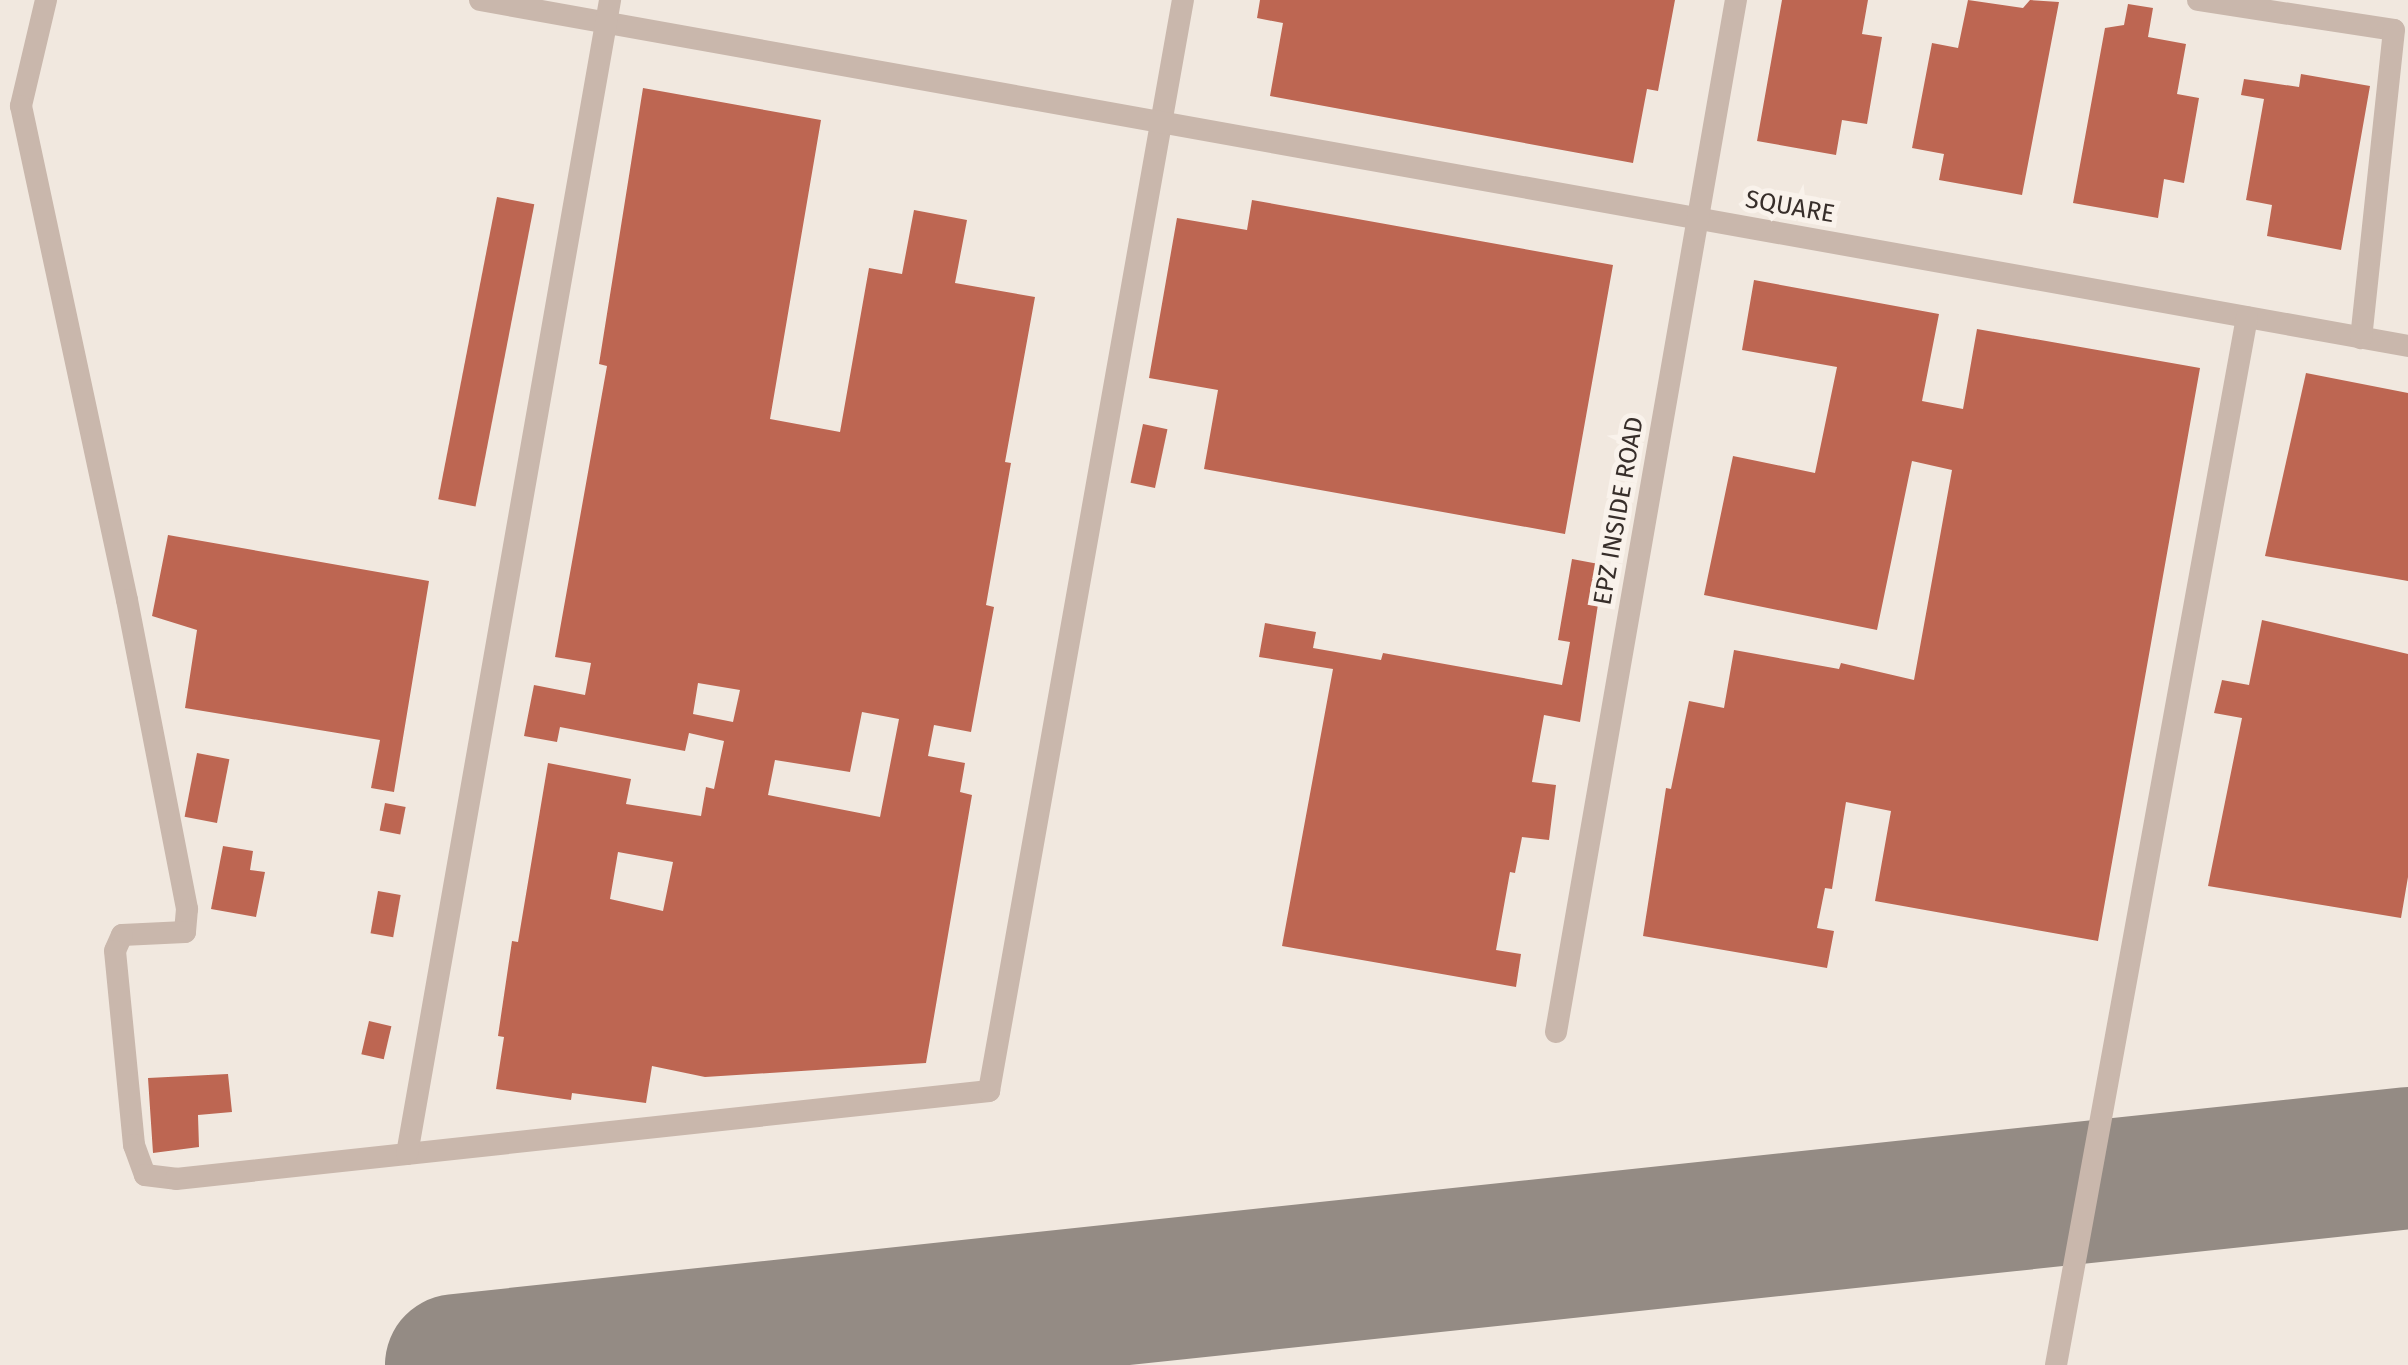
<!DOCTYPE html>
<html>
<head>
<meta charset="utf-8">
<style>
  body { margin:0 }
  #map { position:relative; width:2408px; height:1365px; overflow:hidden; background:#f1e8df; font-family:"Fira Sans",sans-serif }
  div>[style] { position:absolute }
  .runway>* { height:142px; margin:-71px; padding:0 71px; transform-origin:71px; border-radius:71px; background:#948b84 }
  .building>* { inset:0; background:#bd6652; transform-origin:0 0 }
  .minor>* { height:22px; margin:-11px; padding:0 11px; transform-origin:11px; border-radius:11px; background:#c9b7ac }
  span { translate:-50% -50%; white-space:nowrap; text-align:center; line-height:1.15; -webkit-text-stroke:10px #f9f2eb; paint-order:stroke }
  .street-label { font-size:25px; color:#372e2a }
</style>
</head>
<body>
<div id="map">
  <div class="runway">
    <div style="left:456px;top:1365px;width:1963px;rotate:-6.05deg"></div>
  </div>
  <div class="building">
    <div style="clip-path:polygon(1260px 0,1675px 0,1658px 91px,1647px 89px,1633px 163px,1270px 96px,1283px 23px,1257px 18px)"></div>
    <div style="clip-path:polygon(1782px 0,1868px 0,1862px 34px,1882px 37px,1867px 124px,1842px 120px,1836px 155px,1757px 141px)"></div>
    <div style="clip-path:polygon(1968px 0,2023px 8px,2030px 0,2059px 2px,2022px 195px,1939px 180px,1944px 154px,1912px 148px,1932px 43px,1958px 48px)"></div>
    <div style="clip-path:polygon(2128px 4px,2153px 8px,2148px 37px,2186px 44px,2177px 94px,2199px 98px,2184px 183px,2164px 179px,2158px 218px,2073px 203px,2105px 28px,2124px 25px)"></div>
    <div style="clip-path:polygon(2301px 74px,2370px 86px,2341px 250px,2267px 236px,2272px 205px,2246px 200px,2264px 99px,2241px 95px,2244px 79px,2299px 87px)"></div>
    <div style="clip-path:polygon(evenodd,643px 88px,821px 120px,770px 419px,840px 432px,869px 268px,902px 274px,914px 210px,967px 220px,955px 283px,1035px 297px,1005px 462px,1011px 463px,986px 605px,994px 607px,971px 732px,934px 725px,928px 756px,965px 763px,960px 792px,972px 795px,926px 1063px,705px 1077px,652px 1066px,646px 1103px,572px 1093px,571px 1100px,496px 1089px,504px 1037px,498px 1036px,512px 941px,518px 942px,548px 763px,631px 779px,626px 804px,701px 816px,706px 787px,714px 789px,724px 741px,689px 733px,685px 751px,560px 727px,557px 742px,524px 736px,534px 685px,585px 695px,591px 663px,555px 657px,607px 366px,599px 364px,643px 88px,698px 683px,740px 690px,733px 722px,693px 714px,698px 683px,643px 88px,862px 712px,899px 719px,880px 817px,768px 795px,775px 760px,850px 772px,862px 712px,643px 88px,618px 852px,673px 862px,663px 911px,610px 899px,618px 852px)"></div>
    <div style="left:497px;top:197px;width:38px;height:308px;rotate:11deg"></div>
    <div style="clip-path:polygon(1252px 200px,1613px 265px,1565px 534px,1204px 469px,1218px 390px,1149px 378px,1177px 218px,1247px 230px)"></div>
    <div style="clip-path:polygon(1754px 280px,1939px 314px,1922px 401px,1963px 409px,1977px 329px,2200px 368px,2098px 941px,1875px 901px,1891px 811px,1846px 802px,1832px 889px,1825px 888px,1817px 928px,1834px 931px,1827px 968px,1643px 936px,1666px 788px,1671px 789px,1689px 701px,1724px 708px,1734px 650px,1839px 669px,1841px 663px,1914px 680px,1952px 470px,1912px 461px,1877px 630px,1704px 595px,1733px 456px,1815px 473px,1837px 367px,1742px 350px)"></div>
    <div style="clip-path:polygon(2306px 373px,2408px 393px,2408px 581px,2265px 556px)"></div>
    <div style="left:1143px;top:424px;width:25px;height:60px;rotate:12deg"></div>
    <div style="clip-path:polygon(168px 535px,429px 581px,394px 792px,371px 788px,380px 740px,185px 708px,197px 630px,152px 616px)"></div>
    <div style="clip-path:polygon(1572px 559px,1604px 565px,1580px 722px,1544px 715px,1532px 782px,1556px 785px,1549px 840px,1522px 837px,1515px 873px,1510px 872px,1496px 950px,1521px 954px,1516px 987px,1282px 946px,1333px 669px,1259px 657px,1265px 623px,1316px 632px,1313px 648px,1381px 660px,1383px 653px,1562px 685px,1570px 642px,1558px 640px)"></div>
    <div style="clip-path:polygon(2262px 620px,2408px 654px,2408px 877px,2401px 918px,2208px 886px,2242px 718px,2214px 713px,2222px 680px,2249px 685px)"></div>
    <div style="left:197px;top:753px;width:33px;height:65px;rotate:11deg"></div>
    <div style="left:385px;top:803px;width:21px;height:28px;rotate:11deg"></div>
    <div style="clip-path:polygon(223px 846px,253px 851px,250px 870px,265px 872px,256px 917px,211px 909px)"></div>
    <div style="left:378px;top:891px;width:23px;height:43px;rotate:10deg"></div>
    <div style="left:369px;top:1021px;width:23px;height:34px;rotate:13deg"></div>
    <div style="clip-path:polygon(228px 1074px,232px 1112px,198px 1115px,199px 1147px,153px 1153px,148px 1078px)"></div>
  </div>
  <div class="minor">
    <div style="left:46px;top:0;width:109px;rotate:103.3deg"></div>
    <div style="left:21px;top:106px;width:505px;rotate:77.89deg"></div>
    <div style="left:127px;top:600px;width:315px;rotate:79deg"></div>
    <div style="left:187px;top:909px;width:23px;rotate:95deg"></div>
    <div style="left:185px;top:932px;width:63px;rotate:177.3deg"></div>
    <div style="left:122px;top:935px;width:17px;rotate:114deg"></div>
    <div style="left:115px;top:951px;width:195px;rotate:84.4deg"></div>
    <div style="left:134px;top:1145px;width:32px;rotate:70deg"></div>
    <div style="left:145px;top:1175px;width:31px;rotate:7deg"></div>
    <div style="left:176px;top:1179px;width:818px;rotate:-6.18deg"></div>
    <div style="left:989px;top:1091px;width:1108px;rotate:-79.92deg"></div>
    <div style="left:480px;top:0;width:1959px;rotate:10.17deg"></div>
    <div style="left:2198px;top:0;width:198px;rotate:8.7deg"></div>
    <div style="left:2394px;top:30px;width:310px;rotate:96.1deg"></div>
    <div style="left:1556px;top:1032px;width:1048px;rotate:-80.11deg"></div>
    <div style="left:407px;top:1154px;width:1172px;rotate:-80.02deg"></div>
    <div style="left:2056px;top:1365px;width:1065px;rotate:-79.67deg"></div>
  </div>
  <div class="street-label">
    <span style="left:1790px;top:207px;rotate:10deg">SQUARE</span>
    <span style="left:1619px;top:511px;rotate:-80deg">EPZ INSIDE ROAD</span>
  </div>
</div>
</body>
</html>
